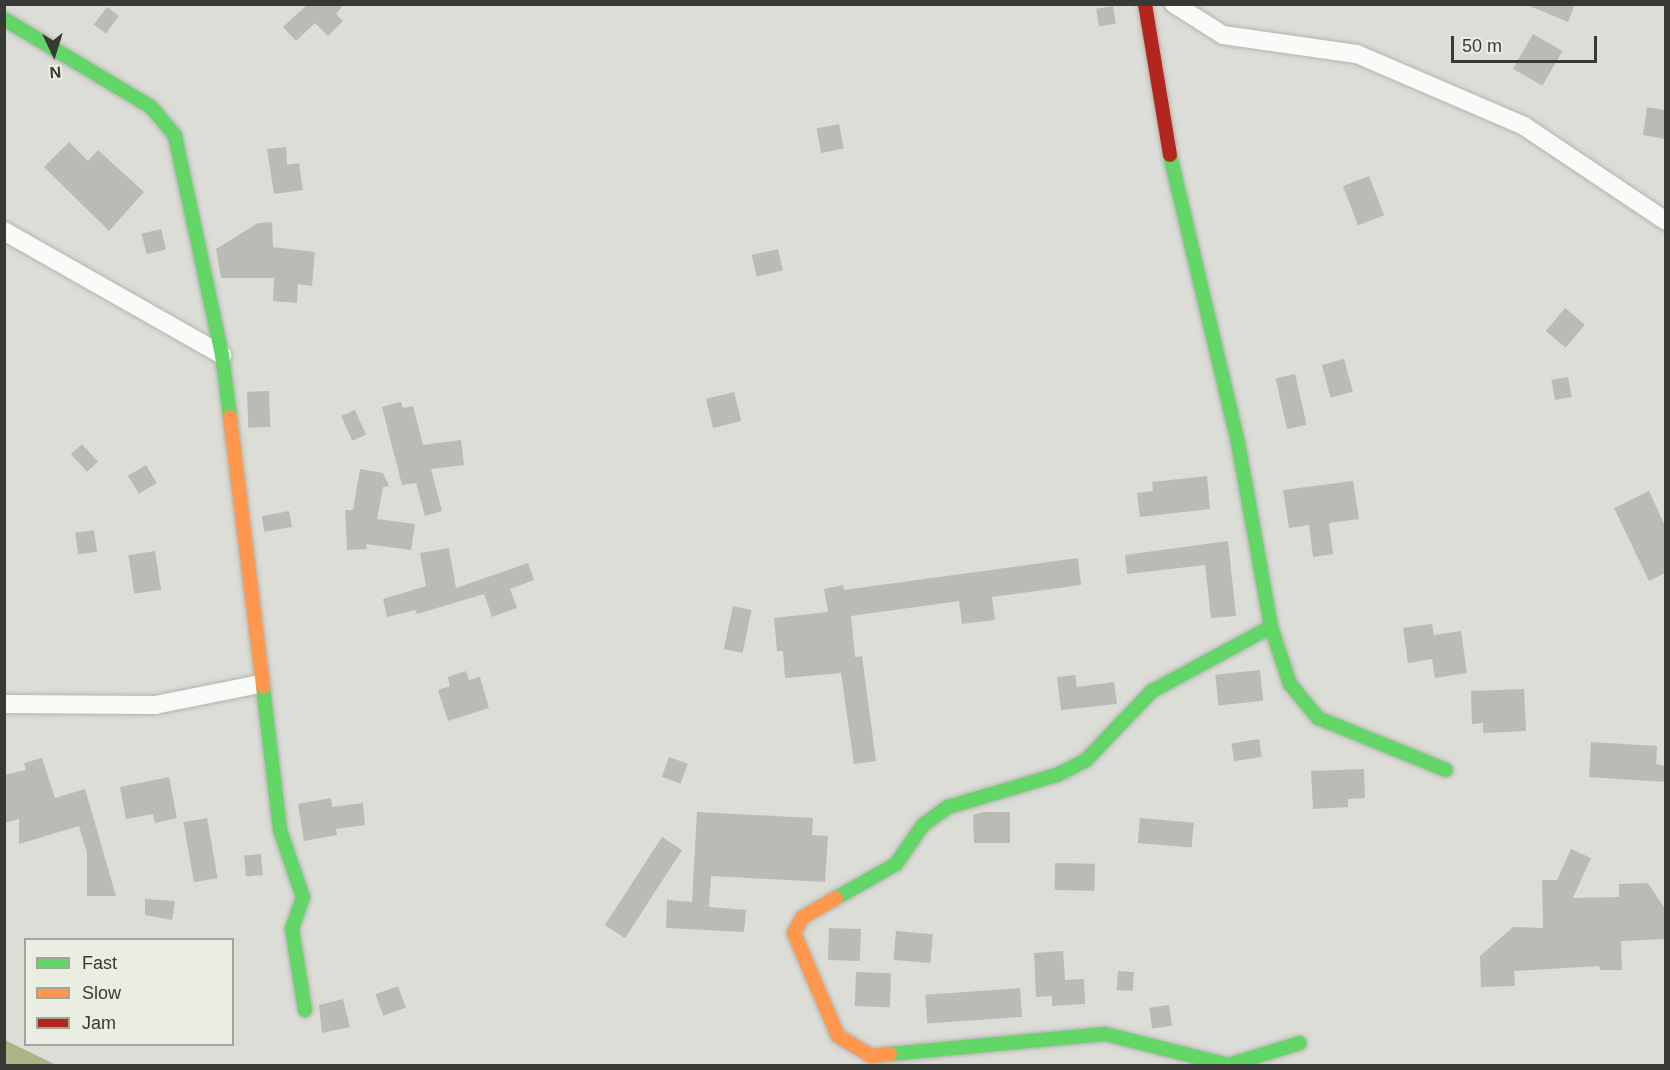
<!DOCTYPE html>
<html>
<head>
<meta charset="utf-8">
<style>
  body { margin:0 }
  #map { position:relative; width:1670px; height:1070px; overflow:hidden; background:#dcddd7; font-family:Arial,sans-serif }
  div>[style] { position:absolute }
  .water>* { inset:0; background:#aab484 }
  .building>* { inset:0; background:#babbb6; transform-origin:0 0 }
  .roads { filter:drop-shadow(0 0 2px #b3b4b0) drop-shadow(0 0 2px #b3b4b0) }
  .street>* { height:18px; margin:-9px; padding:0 9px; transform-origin:9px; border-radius:9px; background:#fafaf9 }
  .fast>* { height:14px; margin:-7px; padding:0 7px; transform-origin:7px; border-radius:7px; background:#63d668 }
  .slow>* { height:14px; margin:-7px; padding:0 7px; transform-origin:7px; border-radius:7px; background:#ff974d }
  .jam>* { height:14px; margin:-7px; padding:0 7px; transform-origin:7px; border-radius:7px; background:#b3261e }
  span { translate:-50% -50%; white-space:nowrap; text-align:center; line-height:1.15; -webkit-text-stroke:4.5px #eaede1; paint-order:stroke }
  .frame { position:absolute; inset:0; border:6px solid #373934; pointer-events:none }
  .legend { position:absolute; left:24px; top:938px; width:210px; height:108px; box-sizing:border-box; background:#eaede1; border:2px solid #a2a59c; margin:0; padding:8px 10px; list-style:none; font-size:18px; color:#373934 }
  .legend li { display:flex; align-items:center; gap:12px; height:30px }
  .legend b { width:30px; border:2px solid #a2a59c }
  .north { position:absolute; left:24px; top:24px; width:60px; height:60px; -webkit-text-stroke:4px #eaede1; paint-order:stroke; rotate:176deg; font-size:16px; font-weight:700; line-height:24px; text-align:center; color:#373934 }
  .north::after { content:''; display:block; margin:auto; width:21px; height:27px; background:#373934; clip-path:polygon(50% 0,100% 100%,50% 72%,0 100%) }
  .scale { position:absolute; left:1451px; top:36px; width:146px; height:27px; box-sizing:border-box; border:3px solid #373934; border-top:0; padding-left:8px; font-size:18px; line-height:21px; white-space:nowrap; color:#373934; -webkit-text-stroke:4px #eaede1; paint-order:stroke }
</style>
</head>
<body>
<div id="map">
  <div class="water">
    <div style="clip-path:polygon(5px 1040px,56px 1065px,5px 1065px)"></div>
  </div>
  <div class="building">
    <div style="clip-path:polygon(308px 4px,344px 4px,336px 14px,343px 21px,328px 36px,315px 23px,296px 41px,283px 27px)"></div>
    <div style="clip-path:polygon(1525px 4px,1575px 4px,1568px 22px)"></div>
    <div style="left:1113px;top:6px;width:18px;height:17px;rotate:81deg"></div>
    <div style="left:107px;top:7px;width:15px;height:22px;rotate:37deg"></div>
    <div style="left:1533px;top:34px;width:34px;height:40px;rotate:30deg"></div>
    <div style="clip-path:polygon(1647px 107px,1665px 110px,1665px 139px,1643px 135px)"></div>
    <div style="left:839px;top:124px;width:25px;height:23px;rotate:79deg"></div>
    <div style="clip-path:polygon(69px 142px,88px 161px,98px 150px,144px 192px,109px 231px,44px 167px)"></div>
    <div style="clip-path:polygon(286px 147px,287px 165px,299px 163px,303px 190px,274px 194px,267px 149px)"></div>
    <div style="left:1369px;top:176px;width:42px;height:28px;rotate:69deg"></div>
    <div style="clip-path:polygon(272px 222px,273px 247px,315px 252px,312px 286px,298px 284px,297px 303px,273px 301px,274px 278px,221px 278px,216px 249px,258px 223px)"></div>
    <div style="left:161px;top:229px;width:21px;height:20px;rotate:76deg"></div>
    <div style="left:778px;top:249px;width:22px;height:27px;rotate:77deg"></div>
    <div style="left:1565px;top:308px;width:26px;height:30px;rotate:40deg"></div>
    <div style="left:1344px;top:359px;width:34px;height:23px;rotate:75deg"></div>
    <div style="left:1295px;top:374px;width:52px;height:20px;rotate:77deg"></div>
    <div style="left:1568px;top:377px;width:20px;height:17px;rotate:79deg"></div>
    <div style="left:269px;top:391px;width:36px;height:22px;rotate:88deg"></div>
    <div style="left:734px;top:392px;width:30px;height:29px;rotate:76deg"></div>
    <div style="clip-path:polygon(401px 402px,403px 408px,413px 406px,423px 445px,461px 440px,464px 465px,431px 469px,442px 511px,425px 516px,416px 483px,402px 485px,382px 407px)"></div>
    <div style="left:355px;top:410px;width:27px;height:15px;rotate:66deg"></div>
    <div style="left:82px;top:444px;width:24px;height:15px;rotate:48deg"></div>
    <div style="left:146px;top:465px;width:21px;height:21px;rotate:59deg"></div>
    <div style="clip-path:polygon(360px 469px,383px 473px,389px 486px,383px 487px,377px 519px,415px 524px,411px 550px,366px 544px,367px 549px,347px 550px,345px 510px,353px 510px)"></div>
    <div style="clip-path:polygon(1207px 476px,1210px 509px,1140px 517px,1137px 493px,1153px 491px,1152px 482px)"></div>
    <div style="clip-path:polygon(1353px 481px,1359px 519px,1329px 523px,1333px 554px,1313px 557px,1309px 525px,1289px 528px,1283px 490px)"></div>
    <div style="clip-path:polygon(1649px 491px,1665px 526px,1665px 573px,1649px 581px,1614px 508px)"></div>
    <div style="left:289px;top:511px;width:16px;height:28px;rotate:79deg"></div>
    <div style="left:94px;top:530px;width:22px;height:19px;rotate:82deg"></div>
    <div style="clip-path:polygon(1228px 541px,1236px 616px,1211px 618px,1205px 565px,1127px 574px,1125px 555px)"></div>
    <div style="clip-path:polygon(449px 548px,456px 588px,528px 563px,534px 580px,510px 589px,517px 608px,492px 617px,484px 594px,417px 614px,415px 610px,387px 617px,383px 599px,426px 586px,420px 553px)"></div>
    <div style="left:155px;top:551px;width:39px;height:27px;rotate:81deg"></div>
    <div style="clip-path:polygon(1078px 558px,1081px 585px,992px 597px,995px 620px,962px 624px,959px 601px,851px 616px,855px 657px,862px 656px,876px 761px,854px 764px,841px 673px,785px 678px,783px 651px,777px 651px,774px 618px,828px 612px,824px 589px,843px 585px,844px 590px)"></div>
    <div style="left:733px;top:606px;width:19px;height:44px;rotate:12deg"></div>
    <div style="clip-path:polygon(1432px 624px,1434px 635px,1461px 631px,1467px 673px,1435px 678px,1432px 659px,1408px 663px,1403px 628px)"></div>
    <div style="left:1260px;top:670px;width:31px;height:45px;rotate:84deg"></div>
    <div style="clip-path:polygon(466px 671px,469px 680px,480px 677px,489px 708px,448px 721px,438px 690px,450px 686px,448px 677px)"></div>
    <div style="clip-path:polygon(1075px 675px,1077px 687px,1114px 682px,1117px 704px,1061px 710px,1057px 677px)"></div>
    <div style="clip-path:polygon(1524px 689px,1526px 731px,1483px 733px,1483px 723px,1472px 724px,1471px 691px)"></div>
    <div style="left:1259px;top:739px;width:18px;height:28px;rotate:81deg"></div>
    <div style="clip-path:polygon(1591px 742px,1657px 746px,1656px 764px,1665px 766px,1665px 782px,1589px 777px)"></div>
    <div style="left:669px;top:757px;width:20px;height:21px;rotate:20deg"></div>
    <div style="clip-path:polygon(42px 758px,55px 798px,85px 789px,116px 896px,87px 896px,87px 853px,79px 826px,19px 844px,19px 819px,4px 823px,4px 775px,26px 770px,24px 763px)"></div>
    <div style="clip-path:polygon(1364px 769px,1365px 798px,1348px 799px,1348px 807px,1313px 809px,1311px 771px)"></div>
    <div style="clip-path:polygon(169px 777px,177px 818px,155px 823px,153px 814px,126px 819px,120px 787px)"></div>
    <div style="clip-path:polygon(331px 798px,332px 807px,363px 803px,365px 825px,336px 829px,337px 835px,304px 841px,298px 804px)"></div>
    <div style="clip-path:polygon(697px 812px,813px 818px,812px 835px,828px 836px,825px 882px,711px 876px,709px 907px,746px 910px,744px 932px,666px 928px,667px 900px,692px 902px)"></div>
    <div style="clip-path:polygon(983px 812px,1010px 812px,1010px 843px,974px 843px,973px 815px)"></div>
    <div style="left:207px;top:818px;width:61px;height:24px;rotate:80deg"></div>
    <div style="left:1140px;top:818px;width:54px;height:25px;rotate:5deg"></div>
    <div style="left:662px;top:837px;width:24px;height:105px;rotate:33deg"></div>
    <div style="clip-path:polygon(1571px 849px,1591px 858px,1573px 898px,1619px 897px,1619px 884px,1648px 883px,1665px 909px,1665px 939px,1621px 941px,1622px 970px,1600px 970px,1599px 966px,1514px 971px,1515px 986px,1481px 987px,1480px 956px,1513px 927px,1543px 928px,1542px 880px,1557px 880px)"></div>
    <div style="left:261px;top:854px;width:21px;height:17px;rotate:85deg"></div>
    <div style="left:1055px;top:863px;width:40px;height:27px;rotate:1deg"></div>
    <div style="clip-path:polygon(145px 899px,175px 901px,172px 920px,145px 915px)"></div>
    <div style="left:829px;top:928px;width:32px;height:32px;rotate:2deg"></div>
    <div style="left:896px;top:931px;width:37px;height:29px;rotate:5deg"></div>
    <div style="clip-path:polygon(1063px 951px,1065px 980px,1084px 979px,1085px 1004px,1052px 1006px,1052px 996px,1036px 997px,1034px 953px)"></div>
    <div style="left:1118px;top:971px;width:16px;height:19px;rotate:4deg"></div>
    <div style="left:856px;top:972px;width:35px;height:34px;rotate:2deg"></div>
    <div style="left:398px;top:986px;width:23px;height:24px;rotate:70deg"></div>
    <div style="left:1020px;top:988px;width:29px;height:95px;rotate:86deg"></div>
    <div style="clip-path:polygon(343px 999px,350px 1027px,322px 1033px,319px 1005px)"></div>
    <div style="left:1169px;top:1005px;width:21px;height:20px;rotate:82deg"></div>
  </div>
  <div class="roads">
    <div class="street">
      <div style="left:1174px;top:4px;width:58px;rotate:32.3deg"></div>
      <div style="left:1223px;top:35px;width:135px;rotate:8.1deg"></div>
      <div style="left:1357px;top:54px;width:182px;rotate:23.3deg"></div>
      <div style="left:1524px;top:126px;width:171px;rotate:33.8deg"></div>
      <div style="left:4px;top:231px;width:251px;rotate:29.6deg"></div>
      <div style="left:4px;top:704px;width:151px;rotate:0.4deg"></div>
      <div style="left:155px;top:705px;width:107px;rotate:-11.3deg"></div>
    </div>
    <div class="fast">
      <div style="left:4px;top:19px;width:171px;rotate:30.9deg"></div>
      <div style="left:151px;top:107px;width:38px;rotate:50deg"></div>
      <div style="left:175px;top:136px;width:224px;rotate:77.9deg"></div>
      <div style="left:222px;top:355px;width:63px;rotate:82.6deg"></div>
      <div style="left:1170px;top:155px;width:296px;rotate:76.7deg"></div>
      <div style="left:1238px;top:443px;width:187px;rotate:79.8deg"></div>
      <div style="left:1271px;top:627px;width:60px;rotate:71.6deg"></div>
      <div style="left:1290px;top:684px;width:44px;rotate:50.5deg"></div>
      <div style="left:1318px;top:718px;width:138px;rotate:22.1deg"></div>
      <div style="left:263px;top:687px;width:144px;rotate:83.2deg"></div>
      <div style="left:280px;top:830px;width:71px;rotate:71.1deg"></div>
      <div style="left:303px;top:897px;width:34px;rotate:109deg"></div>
      <div style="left:292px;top:929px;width:82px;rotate:80.9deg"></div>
      <div style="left:836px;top:898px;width:69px;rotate:-29.5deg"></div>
      <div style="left:896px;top:864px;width:47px;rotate:-55.3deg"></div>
      <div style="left:923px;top:825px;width:31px;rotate:-36deg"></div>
      <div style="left:948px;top:807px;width:114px;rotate:-16.4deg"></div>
      <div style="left:1057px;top:775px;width:31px;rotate:-27deg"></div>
      <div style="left:1085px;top:761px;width:97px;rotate:-46.3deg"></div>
      <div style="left:1152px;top:691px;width:135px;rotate:-28.3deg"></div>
      <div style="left:890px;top:1054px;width:216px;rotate:-5.3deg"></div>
      <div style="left:1105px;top:1034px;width:127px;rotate:14.1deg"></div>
      <div style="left:1228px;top:1065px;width:75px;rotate:-17deg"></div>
    </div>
    <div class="slow">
      <div style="left:230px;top:417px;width:272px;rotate:83deg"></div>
      <div style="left:836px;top:898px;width:39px;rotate:150deg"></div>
      <div style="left:802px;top:918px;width:17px;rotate:118deg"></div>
      <div style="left:794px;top:933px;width:112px;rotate:66.9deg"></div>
      <div style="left:838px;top:1036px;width:39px;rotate:31deg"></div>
      <div style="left:871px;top:1056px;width:19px;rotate:-6deg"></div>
    </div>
    <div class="jam">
      <div style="left:1145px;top:4px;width:153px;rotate:80.6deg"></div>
    </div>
  </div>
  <div class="frame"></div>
  <ul class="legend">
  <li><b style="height:8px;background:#63d668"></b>Fast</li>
  <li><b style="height:8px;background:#ff974d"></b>Slow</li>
  <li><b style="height:8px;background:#b3261e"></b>Jam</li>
  </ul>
  <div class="north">N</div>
  <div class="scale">50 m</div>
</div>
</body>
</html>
